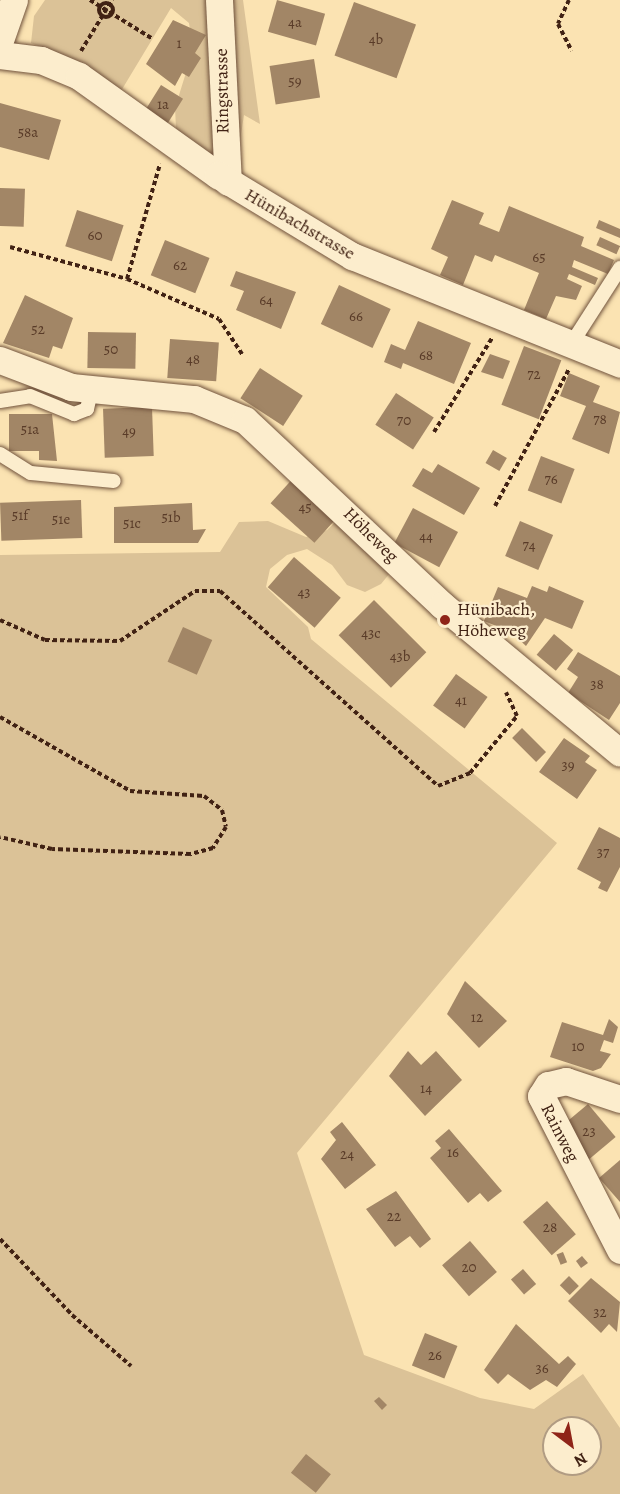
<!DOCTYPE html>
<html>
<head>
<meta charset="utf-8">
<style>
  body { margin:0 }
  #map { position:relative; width:620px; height:1494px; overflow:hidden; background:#fbe3b2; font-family:Alegreya,serif }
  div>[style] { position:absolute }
  .green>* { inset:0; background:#dbc297 }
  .building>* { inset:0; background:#a28666; transform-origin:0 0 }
  .path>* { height:4px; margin-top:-2px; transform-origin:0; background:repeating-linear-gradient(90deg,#412214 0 4.5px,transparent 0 7.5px) }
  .path>.ring { margin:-2px; padding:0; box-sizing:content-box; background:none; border:4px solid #412214; border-radius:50% }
  .roads { filter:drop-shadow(0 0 2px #70523c) drop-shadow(0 0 2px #70523c) }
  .lane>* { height:14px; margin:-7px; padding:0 7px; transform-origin:7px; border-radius:7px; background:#fcedcd }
  .street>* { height:27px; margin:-13.5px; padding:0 13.5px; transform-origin:13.5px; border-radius:13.5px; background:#fcedcd }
  .dots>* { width:16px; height:16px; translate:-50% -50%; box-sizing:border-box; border:3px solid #fcedcd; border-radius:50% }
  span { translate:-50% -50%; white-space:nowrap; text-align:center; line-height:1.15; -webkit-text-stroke:4.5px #fcedcd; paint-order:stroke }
  .number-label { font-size:15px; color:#593b28 }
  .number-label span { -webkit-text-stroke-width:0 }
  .street-label { font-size:18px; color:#412214 }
  .poi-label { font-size:18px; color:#412214 }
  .left { translate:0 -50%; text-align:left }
  .north { position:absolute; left:542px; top:1416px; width:60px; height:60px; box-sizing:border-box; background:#fcedcd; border:2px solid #b19c83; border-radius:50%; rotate:148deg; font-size:16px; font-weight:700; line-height:24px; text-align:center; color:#412214 }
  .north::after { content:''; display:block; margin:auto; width:21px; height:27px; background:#8f2418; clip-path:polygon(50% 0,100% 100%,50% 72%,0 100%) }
</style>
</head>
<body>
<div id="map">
  <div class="green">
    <div style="clip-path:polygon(45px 0,243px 0,260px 124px,244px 115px,240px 141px,223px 138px,228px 182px,176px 128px,175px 108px,193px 50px,189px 23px,171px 8px,121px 91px,73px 60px,31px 43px,34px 16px)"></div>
    <div style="clip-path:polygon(evenodd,347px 511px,399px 562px,381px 584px,365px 592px,347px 585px,332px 565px,307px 549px,287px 555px,270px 569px,266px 587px,308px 627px,311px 639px,557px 843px,297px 1153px,364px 1355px,480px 1398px,534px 1409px,583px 1374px,620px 1428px,620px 1494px,0 1494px,0 555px,220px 552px,239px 522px,268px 521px,306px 537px,327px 530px,347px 511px,554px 1428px,590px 1428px,590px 1464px,554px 1464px,554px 1428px)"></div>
  </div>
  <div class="building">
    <div style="left:277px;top:0;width:50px;height:33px;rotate:16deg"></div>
    <div style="left:354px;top:2px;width:66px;height:57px;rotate:20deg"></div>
    <div style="clip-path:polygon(173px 20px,206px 35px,195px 53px,201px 58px,189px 77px,182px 73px,175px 86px,146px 64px)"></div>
    <div style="left:314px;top:59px;width:39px;height:45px;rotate:81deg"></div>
    <div style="left:161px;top:85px;width:26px;height:31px;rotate:32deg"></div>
    <div style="clip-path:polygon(0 103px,61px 120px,49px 160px,0 147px)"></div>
    <div style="left:0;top:188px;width:25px;height:38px;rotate:2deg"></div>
    <div style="clip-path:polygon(452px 200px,484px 213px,479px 224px,499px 232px,509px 206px,584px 237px,581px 246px,614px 260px,608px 274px,574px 260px,572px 267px,598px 278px,595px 285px,569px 274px,567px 279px,582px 286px,576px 300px,556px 296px,546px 319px,524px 310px,539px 273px,495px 255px,492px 262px,475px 255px,463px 285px,440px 275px,448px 257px,431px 249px)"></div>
    <div style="left:77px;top:210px;width:49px;height:38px;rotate:18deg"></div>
    <div style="clip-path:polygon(599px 220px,620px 229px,620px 238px,596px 228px)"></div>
    <div style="left:600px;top:237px;width:22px;height:9px;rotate:24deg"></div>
    <div style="left:165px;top:240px;width:48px;height:38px;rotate:22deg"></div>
    <div style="clip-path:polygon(236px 271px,296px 292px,281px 329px,236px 310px,244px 291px,230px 286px)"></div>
    <div style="left:339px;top:285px;width:57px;height:43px;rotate:25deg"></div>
    <div style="clip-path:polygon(25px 295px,73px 318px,62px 349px,53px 346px,49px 358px,3px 343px)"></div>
    <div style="clip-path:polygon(418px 321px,471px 343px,454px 384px,403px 363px,401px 369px,384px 362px,391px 344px,405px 350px)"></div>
    <div style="left:88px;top:332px;width:48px;height:36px;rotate:1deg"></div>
    <div style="left:170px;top:339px;width:49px;height:39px;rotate:4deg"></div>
    <div style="left:524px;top:346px;width:40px;height:63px;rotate:21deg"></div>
    <div style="clip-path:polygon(490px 354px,510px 361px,503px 379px,481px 372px)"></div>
    <div style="left:260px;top:368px;width:51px;height:36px;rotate:33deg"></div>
    <div style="clip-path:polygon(569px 373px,600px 386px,593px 402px,620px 412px,609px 454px,572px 439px,586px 406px,560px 396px)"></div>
    <div style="left:396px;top:393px;width:45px;height:38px;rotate:33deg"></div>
    <div style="left:152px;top:407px;width:49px;height:49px;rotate:88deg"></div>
    <div style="clip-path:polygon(9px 414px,52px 414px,57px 461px,39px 460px,39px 451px,9px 451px)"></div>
    <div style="left:493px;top:450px;width:16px;height:15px;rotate:30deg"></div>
    <div style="left:541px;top:456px;width:36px;height:37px;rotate:21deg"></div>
    <div style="clip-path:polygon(438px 464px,480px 488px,464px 515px,412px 486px,423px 468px,432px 473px)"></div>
    <div style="left:296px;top:475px;width:59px;height:38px;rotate:42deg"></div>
    <div style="left:81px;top:500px;width:38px;height:81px;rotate:88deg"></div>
    <div style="clip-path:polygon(192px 503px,193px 530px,206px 529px,198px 543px,114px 543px,114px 507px)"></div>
    <div style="left:413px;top:508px;width:51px;height:40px;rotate:28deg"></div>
    <div style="left:520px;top:521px;width:36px;height:38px;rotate:23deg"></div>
    <div style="left:294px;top:557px;width:62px;height:40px;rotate:41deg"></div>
    <div style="clip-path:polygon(532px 586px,547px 592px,549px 586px,584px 601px,572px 629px,545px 618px,526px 646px,511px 632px,484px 621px,498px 587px,527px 598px)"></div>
    <div style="left:374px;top:600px;width:74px;height:50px;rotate:45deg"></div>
    <div style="left:183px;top:627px;width:32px;height:38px;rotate:24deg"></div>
    <div style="left:554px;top:634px;width:25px;height:27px;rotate:40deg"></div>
    <div style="clip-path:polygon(578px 652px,620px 676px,620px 703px,609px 720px,568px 693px,578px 677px,567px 669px)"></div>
    <div style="left:456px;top:674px;width:39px;height:39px;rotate:36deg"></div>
    <div style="left:522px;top:728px;width:34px;height:14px;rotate:45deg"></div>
    <div style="clip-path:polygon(564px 738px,590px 756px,585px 762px,597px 770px,577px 799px,539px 772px)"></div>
    <div style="clip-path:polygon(599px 827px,620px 838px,620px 867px,607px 892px,598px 888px,601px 882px,577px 869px)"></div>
    <div style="clip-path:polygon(465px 981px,507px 1021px,479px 1048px,447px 1014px)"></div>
    <div style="clip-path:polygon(609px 1019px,618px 1027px,613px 1043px,604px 1040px,600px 1051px,611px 1054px,601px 1068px,593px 1071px,550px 1057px,562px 1022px,603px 1035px)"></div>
    <div style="clip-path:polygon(408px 1051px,421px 1065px,436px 1051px,462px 1080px,425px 1116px,389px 1076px)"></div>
    <div style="left:588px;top:1104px;width:43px;height:35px;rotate:50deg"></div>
    <div style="clip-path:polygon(342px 1122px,376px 1165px,345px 1189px,321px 1159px,336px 1140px,330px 1132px)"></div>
    <div style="clip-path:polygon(449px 1129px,502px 1191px,488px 1202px,480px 1193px,468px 1203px,430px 1158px,441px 1148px,435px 1141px)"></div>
    <div style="clip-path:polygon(620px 1160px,620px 1202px,599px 1178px)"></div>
    <div style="clip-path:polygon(396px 1191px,431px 1239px,420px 1248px,410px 1236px,395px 1247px,366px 1209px)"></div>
    <div style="left:547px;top:1201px;width:44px;height:32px;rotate:49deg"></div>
    <div style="left:470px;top:1241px;width:41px;height:37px;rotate:49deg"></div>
    <div style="left:563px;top:1252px;width:11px;height:7px;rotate:68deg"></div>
    <div style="clip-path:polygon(582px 1256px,588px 1263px,581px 1268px,576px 1261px)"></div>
    <div style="left:523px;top:1269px;width:20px;height:16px;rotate:49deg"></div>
    <div style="left:569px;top:1276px;width:14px;height:13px;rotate:45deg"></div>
    <div style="clip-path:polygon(591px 1278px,620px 1302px,617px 1332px,609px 1324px,601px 1333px,568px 1301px)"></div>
    <div style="clip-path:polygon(516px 1324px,559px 1364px,568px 1356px,576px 1364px,557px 1387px,546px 1380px,530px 1390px,508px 1374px,498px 1384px,484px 1370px)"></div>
    <div style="left:425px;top:1333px;width:35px;height:35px;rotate:22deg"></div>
    <div style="clip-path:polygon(379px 1397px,387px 1405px,382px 1410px,374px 1401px)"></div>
    <div style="left:306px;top:1454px;width:32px;height:24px;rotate:39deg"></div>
  </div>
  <div class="path">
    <div style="left:90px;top:0;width:74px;rotate:31.8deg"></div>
    <div style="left:569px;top:0;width:26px;rotate:115deg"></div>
    <div style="left:558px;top:24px;width:30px;rotate:63deg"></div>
    <div class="ring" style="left:99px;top:3px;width:10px;height:10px"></div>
    <div style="left:81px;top:51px;width:60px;rotate:-58.7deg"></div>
    <div style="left:10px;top:247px;width:121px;rotate:15.3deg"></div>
    <div style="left:127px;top:279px;width:100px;rotate:23.5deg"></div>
    <div style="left:219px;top:319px;width:42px;rotate:56.7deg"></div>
    <div style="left:127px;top:279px;width:120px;rotate:-74deg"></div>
    <div style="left:434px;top:432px;width:110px;rotate:-58.3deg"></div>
    <div style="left:495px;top:506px;width:156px;rotate:-61.6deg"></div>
    <div style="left:0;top:620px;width:49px;rotate:24deg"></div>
    <div style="left:45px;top:640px;width:75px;rotate:0.8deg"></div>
    <div style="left:120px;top:641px;width:90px;rotate:-33.7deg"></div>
    <div style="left:195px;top:591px;width:25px"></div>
    <div style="left:220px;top:591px;width:292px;rotate:41.8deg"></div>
    <div style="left:438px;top:786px;width:35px;rotate:-22deg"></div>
    <div style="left:470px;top:773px;width:74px;rotate:-50.5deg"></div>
    <div style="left:517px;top:716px;width:26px;rotate:-115deg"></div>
    <div style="left:0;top:717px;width:150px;rotate:29.6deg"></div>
    <div style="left:130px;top:791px;width:74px;rotate:3.9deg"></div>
    <div style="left:204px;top:796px;width:23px;rotate:38deg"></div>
    <div style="left:222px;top:810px;width:17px;rotate:77deg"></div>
    <div style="left:226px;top:827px;width:25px;rotate:122deg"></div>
    <div style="left:213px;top:848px;width:24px;rotate:165deg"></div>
    <div style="left:190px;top:854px;width:138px;rotate:-177.9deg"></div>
    <div style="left:52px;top:849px;width:53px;rotate:-167deg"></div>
    <div style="left:0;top:1239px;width:105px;rotate:46.5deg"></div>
    <div style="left:72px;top:1315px;width:78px;rotate:40.8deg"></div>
  </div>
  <div class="roads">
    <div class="lane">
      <div style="left:570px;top:346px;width:93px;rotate:-57.3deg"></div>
      <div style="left:0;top:401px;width:30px;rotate:-9deg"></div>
      <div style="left:30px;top:396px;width:48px;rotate:22.2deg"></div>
      <div style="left:74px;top:414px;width:14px;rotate:-21deg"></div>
      <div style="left:87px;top:409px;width:18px;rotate:-77deg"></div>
      <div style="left:0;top:454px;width:36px;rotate:32deg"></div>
      <div style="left:31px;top:473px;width:83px;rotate:5.5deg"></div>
    </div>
    <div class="street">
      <div style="left:219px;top:0;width:182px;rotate:87.2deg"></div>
      <div style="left:0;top:40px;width:42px;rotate:-70.7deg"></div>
      <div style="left:0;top:55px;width:41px;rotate:7deg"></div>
      <div style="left:41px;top:60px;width:41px;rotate:22.8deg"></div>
      <div style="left:79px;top:76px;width:171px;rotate:35.5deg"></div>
      <div style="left:218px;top:175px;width:157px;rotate:31.2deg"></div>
      <div style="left:352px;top:256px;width:289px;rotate:21.9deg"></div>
      <div style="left:0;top:360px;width:76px;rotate:20.8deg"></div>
      <div style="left:71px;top:387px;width:124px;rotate:5.6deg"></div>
      <div style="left:194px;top:399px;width:55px;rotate:22.4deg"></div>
      <div style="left:245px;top:420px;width:270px;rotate:43.2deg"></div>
      <div style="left:442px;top:605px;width:231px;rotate:39.7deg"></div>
      <div style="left:620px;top:1099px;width:57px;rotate:-161.6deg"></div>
      <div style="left:566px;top:1081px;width:18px;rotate:167deg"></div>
      <div style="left:548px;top:1085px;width:13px;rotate:122deg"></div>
      <div style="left:541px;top:1096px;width:173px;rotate:62.8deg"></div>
    </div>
  </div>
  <div class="dots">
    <div style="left:445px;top:620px;background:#8f2418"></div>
  </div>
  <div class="number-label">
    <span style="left:295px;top:23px">4a</span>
    <span style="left:376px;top:40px">4b</span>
    <span style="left:179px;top:44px">1</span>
    <span style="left:295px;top:82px">59</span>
    <span style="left:163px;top:105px">1a</span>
    <span style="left:28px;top:133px">58a</span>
    <span style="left:95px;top:236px">60</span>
    <span style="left:539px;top:258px">65</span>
    <span style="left:180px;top:266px">62</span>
    <span style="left:266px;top:301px">64</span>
    <span style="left:356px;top:317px">66</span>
    <span style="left:38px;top:330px">52</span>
    <span style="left:111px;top:350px">50</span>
    <span style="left:426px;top:356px">68</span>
    <span style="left:193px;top:360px">48</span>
    <span style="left:534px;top:375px">72</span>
    <span style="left:600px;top:420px">78</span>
    <span style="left:404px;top:421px">70</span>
    <span style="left:30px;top:430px">51a</span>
    <span style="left:129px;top:432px">49</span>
    <span style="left:551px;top:480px">76</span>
    <span style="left:305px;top:508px">45</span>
    <span style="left:20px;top:516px">51f</span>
    <span style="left:171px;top:518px">51b</span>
    <span style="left:61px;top:520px">51e</span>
    <span style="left:132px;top:524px">51c</span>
    <span style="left:426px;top:537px">44</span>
    <span style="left:529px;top:546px">74</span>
    <span style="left:304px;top:593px">43</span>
    <span style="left:371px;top:634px">43c</span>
    <span style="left:400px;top:657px">43b</span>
    <span style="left:597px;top:685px">38</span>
    <span style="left:461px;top:701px">41</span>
    <span style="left:568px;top:766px">39</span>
    <span style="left:603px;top:853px">37</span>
    <span style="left:477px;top:1018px">12</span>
    <span style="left:578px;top:1047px">10</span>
    <span style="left:426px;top:1089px">14</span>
    <span style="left:589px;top:1132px">23</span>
    <span style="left:453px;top:1153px">16</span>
    <span style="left:347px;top:1155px">24</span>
    <span style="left:394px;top:1217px">22</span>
    <span style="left:550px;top:1228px">28</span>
    <span style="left:469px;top:1268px">20</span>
    <span style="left:600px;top:1313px">32</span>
    <span style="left:435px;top:1356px">26</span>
    <span style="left:542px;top:1369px">36</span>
  </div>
  <div class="street-label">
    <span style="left:222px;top:91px;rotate:-91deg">Ringstrasse</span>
    <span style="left:300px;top:224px;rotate:30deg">Hünibachstrasse</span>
    <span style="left:371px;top:535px;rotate:45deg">Höheweg</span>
    <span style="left:560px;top:1133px;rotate:63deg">Rainweg</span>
  </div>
  <div class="poi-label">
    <span class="left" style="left:457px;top:620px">Hünibach,<br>Höheweg</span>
  </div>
  <div class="north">N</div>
</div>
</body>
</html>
